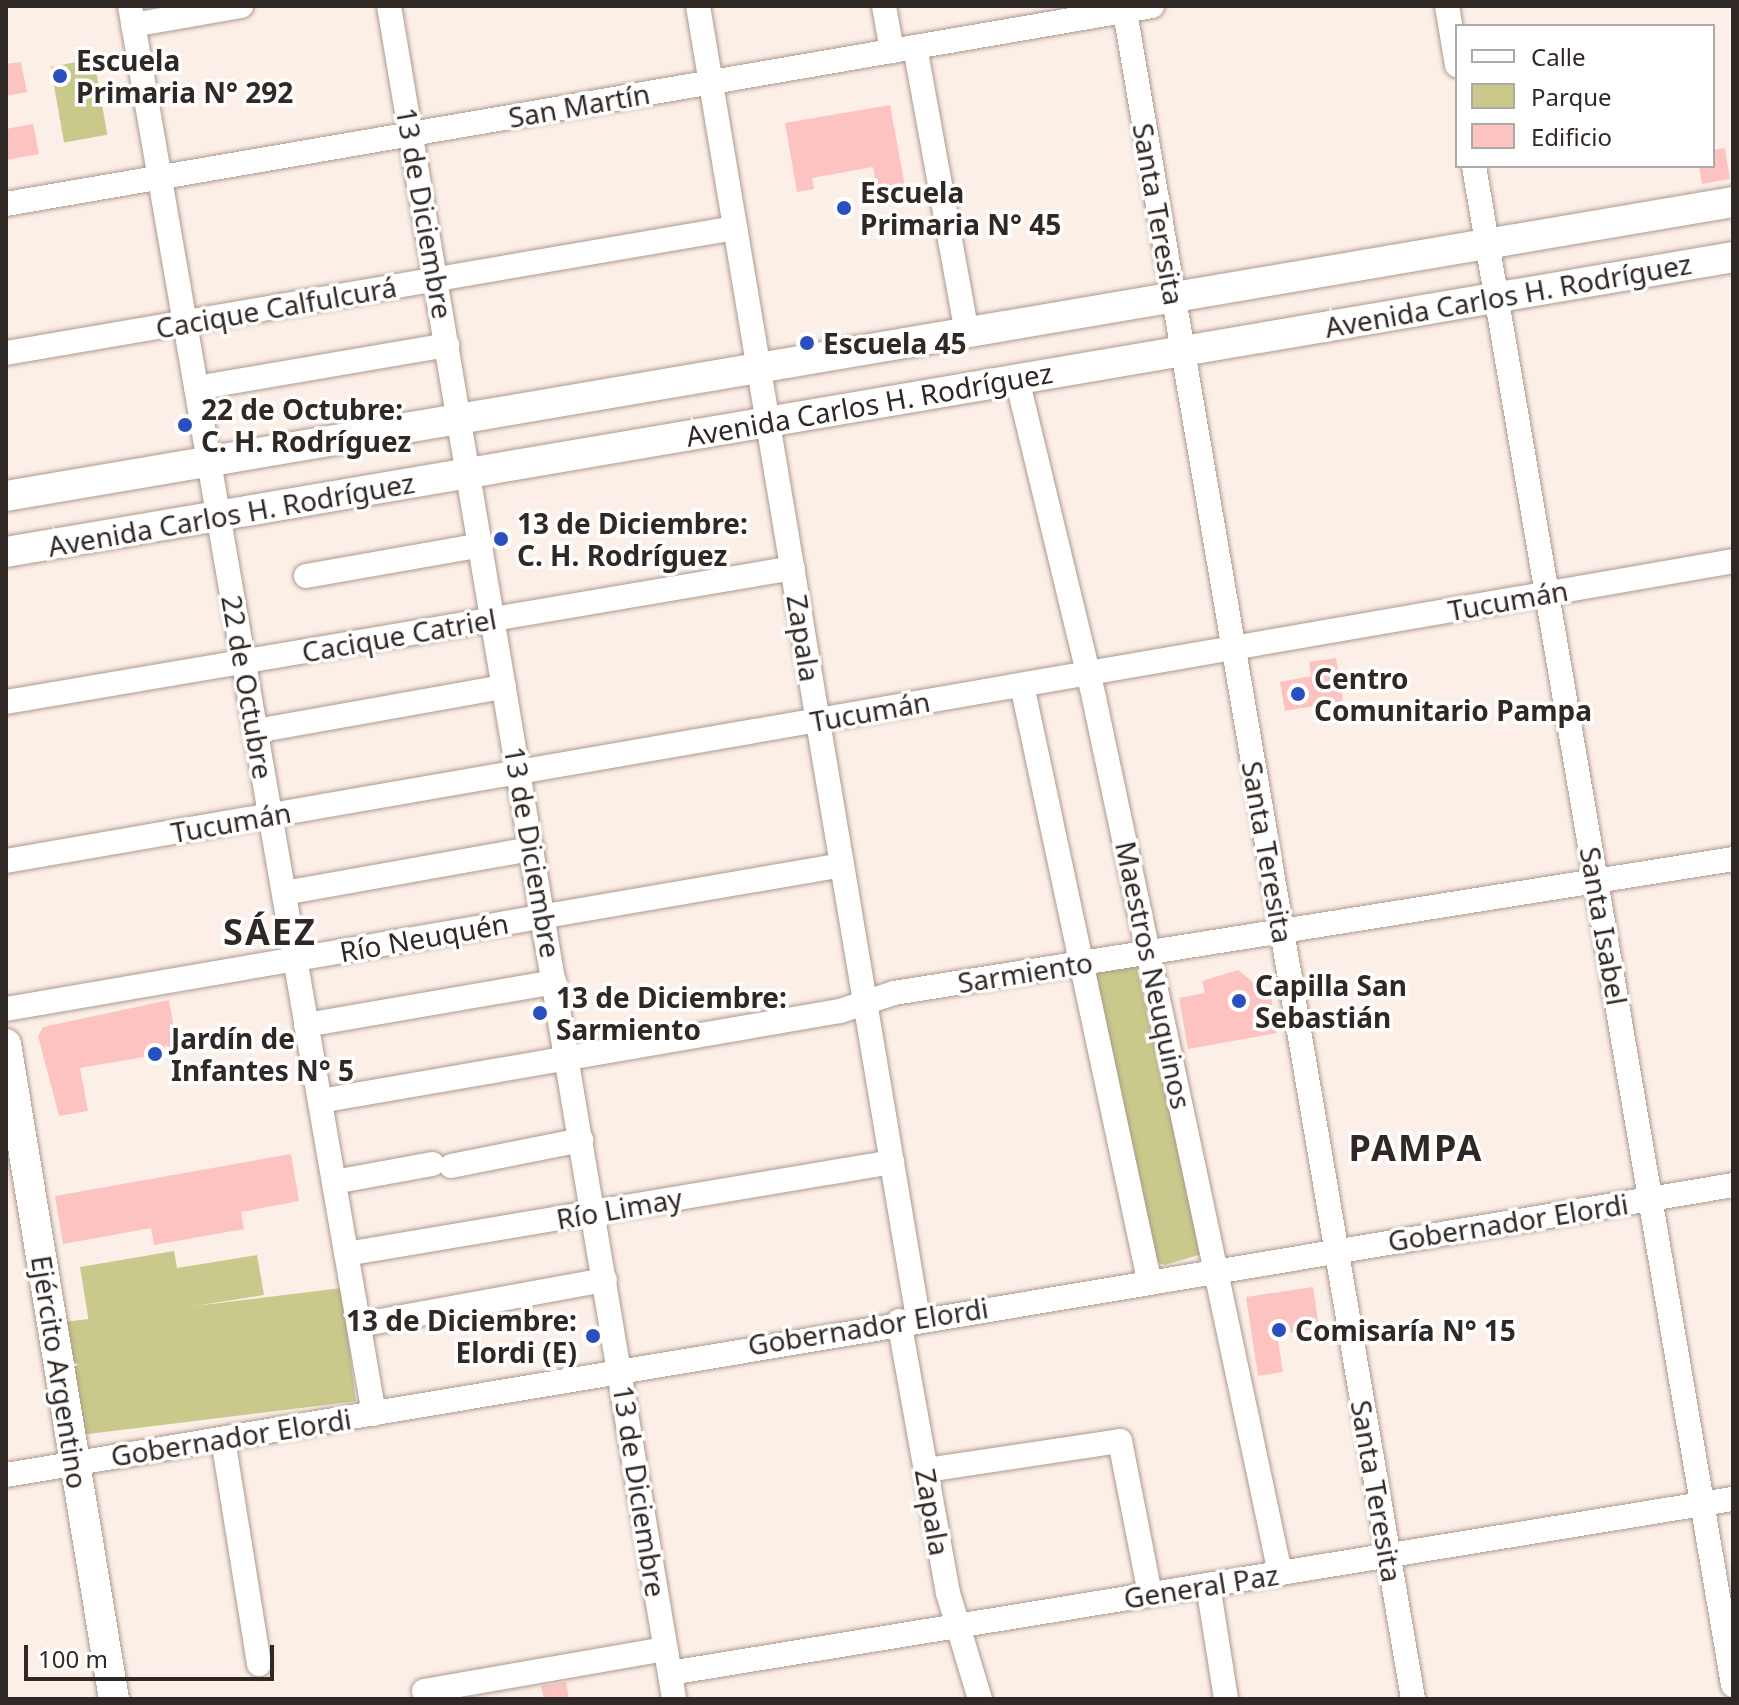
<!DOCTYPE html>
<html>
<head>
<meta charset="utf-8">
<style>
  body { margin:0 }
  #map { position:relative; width:1739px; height:1705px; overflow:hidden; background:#fcefe7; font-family:"Noto Sans",sans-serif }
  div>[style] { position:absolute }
  .green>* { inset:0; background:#c9c98c; transform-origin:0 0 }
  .building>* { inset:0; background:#fcc3c1 }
  .roads { filter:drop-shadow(0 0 2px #ad988d) drop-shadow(0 0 2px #ad988d) }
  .minor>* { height:24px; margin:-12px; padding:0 12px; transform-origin:12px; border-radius:12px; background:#fff }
  .major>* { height:30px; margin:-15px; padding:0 15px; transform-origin:15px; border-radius:15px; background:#fff }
  .dots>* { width:22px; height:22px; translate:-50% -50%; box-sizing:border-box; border:4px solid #fff; border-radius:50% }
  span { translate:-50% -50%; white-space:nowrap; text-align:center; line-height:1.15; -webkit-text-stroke:7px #fff; paint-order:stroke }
  .poi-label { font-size:28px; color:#302824; font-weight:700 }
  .left { translate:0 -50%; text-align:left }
  .right { translate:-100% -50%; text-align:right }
  .street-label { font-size:28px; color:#302824 }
  .district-label { font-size:36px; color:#302824; font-weight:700; letter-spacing:2px }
  .frame { position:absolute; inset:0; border:8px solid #302824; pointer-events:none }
  .legend { position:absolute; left:1455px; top:24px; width:260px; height:144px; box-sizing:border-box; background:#fff; border:2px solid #aca9a7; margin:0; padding:10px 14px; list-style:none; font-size:24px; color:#302824 }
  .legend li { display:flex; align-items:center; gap:16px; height:40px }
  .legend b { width:40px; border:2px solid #aca9a7 }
  .scale { position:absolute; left:24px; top:1645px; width:250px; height:36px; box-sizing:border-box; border:4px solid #302824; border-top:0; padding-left:10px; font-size:24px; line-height:28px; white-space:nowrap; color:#302824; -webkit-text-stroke:6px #fff; paint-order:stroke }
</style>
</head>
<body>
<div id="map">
  <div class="green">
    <div style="left:94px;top:59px;width:77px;height:44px;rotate:80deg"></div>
    <div style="clip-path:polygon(1136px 966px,1202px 1254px,1165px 1265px,1156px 1262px,1095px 973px)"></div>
    <div style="clip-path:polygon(174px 1251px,177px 1268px,257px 1255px,264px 1295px,89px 1323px,80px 1267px)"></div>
    <div style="left:342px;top:1288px;width:114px;height:282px;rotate:83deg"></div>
  </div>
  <div class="building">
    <div style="clip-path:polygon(21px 62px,27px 92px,6px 96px,6px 64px)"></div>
    <div style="clip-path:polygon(890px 105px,907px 197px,879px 202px,873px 167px,812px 178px,814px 189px,797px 192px,785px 123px)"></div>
    <div style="clip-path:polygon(33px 124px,39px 154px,6px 160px,6px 129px)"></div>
    <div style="clip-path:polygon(1725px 148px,1730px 179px,1702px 184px,1699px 166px,1713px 166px,1713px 150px)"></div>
    <div style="clip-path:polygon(1336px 658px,1343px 701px,1285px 711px,1280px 682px,1311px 676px,1309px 662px)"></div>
    <div style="clip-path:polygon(1238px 970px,1271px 997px,1277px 1033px,1188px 1049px,1179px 998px,1205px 993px,1202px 981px)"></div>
    <div style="clip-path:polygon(169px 1000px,178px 1051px,80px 1068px,88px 1111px,59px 1116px,38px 1036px,43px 1027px)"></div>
    <div style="clip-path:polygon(291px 1154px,299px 1201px,241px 1212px,244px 1229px,154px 1245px,151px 1228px,63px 1244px,55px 1196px)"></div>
    <div style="clip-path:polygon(1313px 1287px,1319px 1328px,1277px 1335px,1283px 1372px,1258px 1376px,1246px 1297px)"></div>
    <div style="clip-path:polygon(566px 1682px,569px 1699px,544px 1699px,541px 1686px)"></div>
  </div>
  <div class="roads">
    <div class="minor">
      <div style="left:130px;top:6px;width:1429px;rotate:80.17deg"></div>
      <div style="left:389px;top:6px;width:1717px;rotate:80.44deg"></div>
      <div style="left:698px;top:6px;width:1330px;rotate:80.48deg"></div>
      <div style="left:884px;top:6px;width:46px;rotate:79.9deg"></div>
      <div style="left:1124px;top:6px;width:1717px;rotate:80.31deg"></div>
      <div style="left:1447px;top:6px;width:60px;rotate:80.4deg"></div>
      <div style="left:133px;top:25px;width:110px;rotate:-10deg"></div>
      <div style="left:915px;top:47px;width:290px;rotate:79.7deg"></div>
      <div style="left:1474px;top:166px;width:1541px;rotate:80.32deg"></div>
      <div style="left:6px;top:204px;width:1163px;rotate:-9.8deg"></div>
      <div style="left:6px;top:353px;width:740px;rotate:-9.73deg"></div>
      <div style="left:1017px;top:379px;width:328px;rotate:76.4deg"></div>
      <div style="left:1094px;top:698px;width:895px;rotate:78deg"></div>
      <div style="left:196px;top:388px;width:255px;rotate:-9.7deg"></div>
      <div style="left:306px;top:576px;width:178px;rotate:-10deg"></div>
      <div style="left:1022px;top:685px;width:608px;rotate:77.95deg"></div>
      <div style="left:6px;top:702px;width:798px;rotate:-9.66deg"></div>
      <div style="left:256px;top:731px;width:252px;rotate:-10.1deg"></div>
      <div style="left:6px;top:861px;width:1753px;rotate:-9.85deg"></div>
      <div style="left:284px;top:893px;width:252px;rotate:-10.1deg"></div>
      <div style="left:6px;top:1009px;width:848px;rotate:-9.77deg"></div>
      <div style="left:306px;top:1025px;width:252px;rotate:-9.8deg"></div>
      <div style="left:320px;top:1101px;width:528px;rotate:-9.82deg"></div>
      <div style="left:840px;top:1011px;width:57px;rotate:-18.4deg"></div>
      <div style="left:894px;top:993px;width:850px;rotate:-9.07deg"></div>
      <div style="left:451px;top:1166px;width:133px;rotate:-11.3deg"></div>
      <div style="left:334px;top:1182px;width:100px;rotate:-10.4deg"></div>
      <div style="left:346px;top:1254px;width:554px;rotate:-9.56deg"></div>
      <div style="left:899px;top:1321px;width:276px;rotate:79.8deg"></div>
      <div style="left:948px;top:1593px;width:111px;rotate:73.2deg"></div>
      <div style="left:359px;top:1325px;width:250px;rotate:-10.4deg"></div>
      <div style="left:223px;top:1439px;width:228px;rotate:80.9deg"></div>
      <div style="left:926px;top:1470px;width:196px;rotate:-8.5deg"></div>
      <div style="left:1120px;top:1441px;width:156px;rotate:78.9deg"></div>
      <div style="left:6px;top:1475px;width:1751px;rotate:-9.53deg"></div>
      <div style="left:1208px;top:1585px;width:115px;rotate:81deg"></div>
      <div style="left:670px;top:1673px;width:1077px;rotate:-9.3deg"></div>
      <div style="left:424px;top:1691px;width:245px;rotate:-9.9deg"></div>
    </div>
    <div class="major">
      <div style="left:6px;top:496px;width:1752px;rotate:-9.66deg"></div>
      <div style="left:6px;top:552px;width:1752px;rotate:-9.69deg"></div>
      <div style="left:6px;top:1044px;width:664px;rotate:80.64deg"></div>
    </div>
  </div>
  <div class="dots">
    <div style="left:60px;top:76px;background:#2a50bf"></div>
    <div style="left:844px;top:208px;background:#2a50bf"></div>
    <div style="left:807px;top:343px;background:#2a50bf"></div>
    <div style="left:185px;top:425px;background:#2a50bf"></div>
    <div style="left:501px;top:539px;background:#2a50bf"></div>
    <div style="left:1298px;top:694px;background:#2a50bf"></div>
    <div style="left:1239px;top:1001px;background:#2a50bf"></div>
    <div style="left:540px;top:1013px;background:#2a50bf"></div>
    <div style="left:155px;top:1054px;background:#2a50bf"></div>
    <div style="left:1279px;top:1330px;background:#2a50bf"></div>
    <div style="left:593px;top:1336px;background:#2a50bf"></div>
  </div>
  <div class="poi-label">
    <span class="left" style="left:76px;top:76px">Escuela<br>Primaria N° 292</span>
    <span class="left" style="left:860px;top:208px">Escuela<br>Primaria N° 45</span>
    <span class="left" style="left:823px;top:343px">Escuela 45</span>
    <span class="left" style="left:201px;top:425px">22 de Octubre:<br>C. H. Rodríguez</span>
    <span class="left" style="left:517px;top:539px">13 de Diciembre:<br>C. H. Rodríguez</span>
    <span class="left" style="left:1314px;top:694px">Centro<br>Comunitario Pampa</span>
    <span class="left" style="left:1255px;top:1001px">Capilla San<br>Sebastián</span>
    <span class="left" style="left:556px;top:1013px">13 de Diciembre:<br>Sarmiento</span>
    <span class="left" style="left:171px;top:1054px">Jardín de<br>Infantes N° 5</span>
    <span class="right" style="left:577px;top:1336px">13 de Diciembre:<br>Elordi (E)</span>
    <span class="left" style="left:1295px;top:1330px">Comisaría N° 15</span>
  </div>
  <div class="street-label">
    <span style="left:579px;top:105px;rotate:-10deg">San Martín</span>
    <span style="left:425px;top:213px;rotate:80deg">13 de Diciembre</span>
    <span style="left:1159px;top:214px;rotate:80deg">Santa Teresita</span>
    <span style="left:1508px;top:295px;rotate:-10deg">Avenida Carlos H. Rodríguez</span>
    <span style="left:276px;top:307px;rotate:-10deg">Cacique Calfulcurá</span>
    <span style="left:869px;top:404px;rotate:-10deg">Avenida Carlos H. Rodríguez</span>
    <span style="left:231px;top:514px;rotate:-10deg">Avenida Carlos H. Rodríguez</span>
    <span style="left:1508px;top:600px;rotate:-10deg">Tucumán</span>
    <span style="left:399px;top:635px;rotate:-10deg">Cacique Catriel</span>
    <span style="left:804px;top:638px;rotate:81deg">Zapala</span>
    <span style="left:248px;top:687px;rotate:80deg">22 de Octubre</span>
    <span style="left:870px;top:711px;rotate:-10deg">Tucumán</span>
    <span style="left:231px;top:822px;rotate:-10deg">Tucumán</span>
    <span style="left:533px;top:852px;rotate:80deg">13 de Diciembre</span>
    <span style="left:1268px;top:852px;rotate:80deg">Santa Teresita</span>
    <span style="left:1604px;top:926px;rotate:80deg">Santa Isabel</span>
    <span style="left:424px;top:937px;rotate:-10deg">Río Neuquén</span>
    <span style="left:1025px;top:972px;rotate:-9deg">Sarmiento</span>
    <span style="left:1154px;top:975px;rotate:78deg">Maestros Neuquinos</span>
    <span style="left:619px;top:1208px;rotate:-10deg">Río Limay</span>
    <span style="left:1508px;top:1222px;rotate:-9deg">Gobernador Elordi</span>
    <span style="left:868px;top:1326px;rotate:-9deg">Gobernador Elordi</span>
    <span style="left:60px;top:1372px;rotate:81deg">Ejército Argentino</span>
    <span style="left:231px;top:1437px;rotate:-9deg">Gobernador Elordi</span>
    <span style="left:640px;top:1491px;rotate:81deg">13 de Diciembre</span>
    <span style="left:1377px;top:1491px;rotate:80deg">Santa Teresita</span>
    <span style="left:933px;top:1512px;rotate:80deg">Zapala</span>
    <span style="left:1201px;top:1586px;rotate:-9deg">General Paz</span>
  </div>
  <div class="district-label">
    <span style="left:270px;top:932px">SÁEZ</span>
    <span style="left:1416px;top:1148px">PAMPA</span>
  </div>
  <div class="frame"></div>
  <ul class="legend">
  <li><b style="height:10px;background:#fff"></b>Calle</li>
  <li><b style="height:22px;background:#c9c98c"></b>Parque</li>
  <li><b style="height:22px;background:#fcc3c1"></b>Edificio</li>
  </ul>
  <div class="scale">100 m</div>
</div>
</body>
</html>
